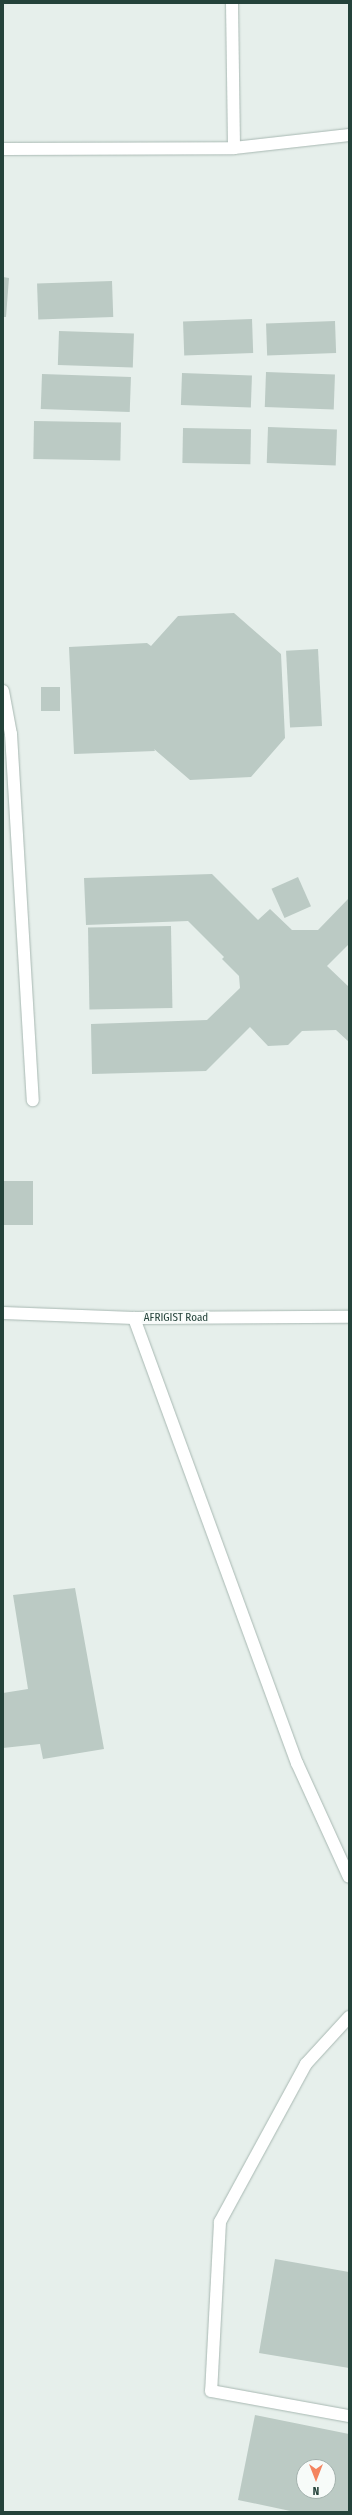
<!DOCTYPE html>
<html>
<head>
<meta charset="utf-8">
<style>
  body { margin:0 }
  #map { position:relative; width:352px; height:2515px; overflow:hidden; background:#e6efeb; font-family:"Fira Sans Condensed",sans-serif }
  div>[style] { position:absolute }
  .building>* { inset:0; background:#bbcac4; transform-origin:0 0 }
  .roads { filter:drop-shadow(0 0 1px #a8b8b2) drop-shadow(0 0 1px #a8b8b2) }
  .minor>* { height:12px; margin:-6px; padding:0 6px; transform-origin:6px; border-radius:6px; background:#fff }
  span { translate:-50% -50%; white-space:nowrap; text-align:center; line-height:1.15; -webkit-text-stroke:4px #f7fbf9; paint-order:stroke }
  .street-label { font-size:11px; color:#24423a }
  .frame { position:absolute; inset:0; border:4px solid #24423a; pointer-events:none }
  .north { position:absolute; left:296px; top:2459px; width:40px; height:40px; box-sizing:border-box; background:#f7fbf9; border:1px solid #a3b1ad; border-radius:50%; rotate:180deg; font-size:11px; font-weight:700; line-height:16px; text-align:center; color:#24423a }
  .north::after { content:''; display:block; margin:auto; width:14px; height:18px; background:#f4845f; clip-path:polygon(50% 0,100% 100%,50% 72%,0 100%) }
</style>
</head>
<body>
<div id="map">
  <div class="building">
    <div style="clip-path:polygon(3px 277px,9px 278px,6px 317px,3px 317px)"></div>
    <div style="left:112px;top:281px;width:36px;height:75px;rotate:88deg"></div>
    <div style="left:252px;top:319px;width:34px;height:69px;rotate:88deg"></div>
    <div style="left:335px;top:321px;width:32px;height:69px;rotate:88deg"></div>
    <div style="left:59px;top:331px;width:75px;height:34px;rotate:2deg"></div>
    <div style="left:266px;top:372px;width:69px;height:35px;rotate:2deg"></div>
    <div style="left:182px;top:373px;width:70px;height:32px;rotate:2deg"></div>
    <div style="left:42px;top:374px;width:89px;height:35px;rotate:2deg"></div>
    <div style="left:34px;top:421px;width:87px;height:38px;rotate:1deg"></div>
    <div style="left:268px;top:427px;width:69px;height:36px;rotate:2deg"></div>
    <div style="left:183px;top:428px;width:68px;height:35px;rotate:1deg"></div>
    <div style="clip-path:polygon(234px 613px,281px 654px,285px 738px,251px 777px,190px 780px,154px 749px,155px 751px,74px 754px,69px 647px,147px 643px,151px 646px,178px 616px)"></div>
    <div style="left:318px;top:649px;width:77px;height:32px;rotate:87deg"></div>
    <div style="left:41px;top:687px;width:19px;height:24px"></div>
    <div style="clip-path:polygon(212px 874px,258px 920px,270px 909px,292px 930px,318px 930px,349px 898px,349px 944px,327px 966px,349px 987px,349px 1042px,336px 1030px,302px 1031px,288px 1045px,268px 1046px,250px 1027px,206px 1071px,92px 1074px,91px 1024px,207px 1020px,240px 988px,239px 976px,222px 959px,224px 957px,188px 921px,86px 925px,84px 878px)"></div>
    <div style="left:298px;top:877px;width:32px;height:29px;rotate:66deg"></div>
    <div style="left:171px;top:926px;width:82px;height:83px;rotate:89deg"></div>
    <div style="left:3px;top:1181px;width:30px;height:44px"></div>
    <div style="clip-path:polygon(75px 1588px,104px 1749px,43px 1759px,40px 1744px,3px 1748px,3px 1693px,28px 1689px,13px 1595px)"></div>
    <div style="clip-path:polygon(275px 2259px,349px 2272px,349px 2368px,259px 2353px)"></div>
    <div style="clip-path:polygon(evenodd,255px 2415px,349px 2434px,349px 2512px,295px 2512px,238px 2500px,255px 2415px,304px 2467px,328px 2467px,328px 2491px,304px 2491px,304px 2467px)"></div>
  </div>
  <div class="roads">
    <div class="minor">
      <div style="left:232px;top:3px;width:145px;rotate:89.2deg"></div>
      <div style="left:3px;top:149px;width:231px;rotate:-0.2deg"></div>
      <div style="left:234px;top:148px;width:116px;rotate:-6.4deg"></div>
      <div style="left:3px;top:691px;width:44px;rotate:79.5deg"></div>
      <div style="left:11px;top:734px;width:367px;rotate:86.6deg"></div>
      <div style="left:3px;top:1313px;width:131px;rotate:2.2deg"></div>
      <div style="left:134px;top:1318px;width:215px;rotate:-0.3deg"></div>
      <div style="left:134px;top:1318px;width:474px;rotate:69.9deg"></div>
      <div style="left:297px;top:1763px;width:125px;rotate:65.5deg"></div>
      <div style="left:349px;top:2017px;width:64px;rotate:132.5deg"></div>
      <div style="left:306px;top:2064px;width:180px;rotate:118.6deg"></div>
      <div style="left:220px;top:2222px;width:169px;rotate:93deg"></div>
      <div style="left:211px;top:2391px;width:140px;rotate:10.3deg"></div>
    </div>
  </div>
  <div class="street-label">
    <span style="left:176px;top:1318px">AFRIGIST Road</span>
  </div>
  <div class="frame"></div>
  <div class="north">N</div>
</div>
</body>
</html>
